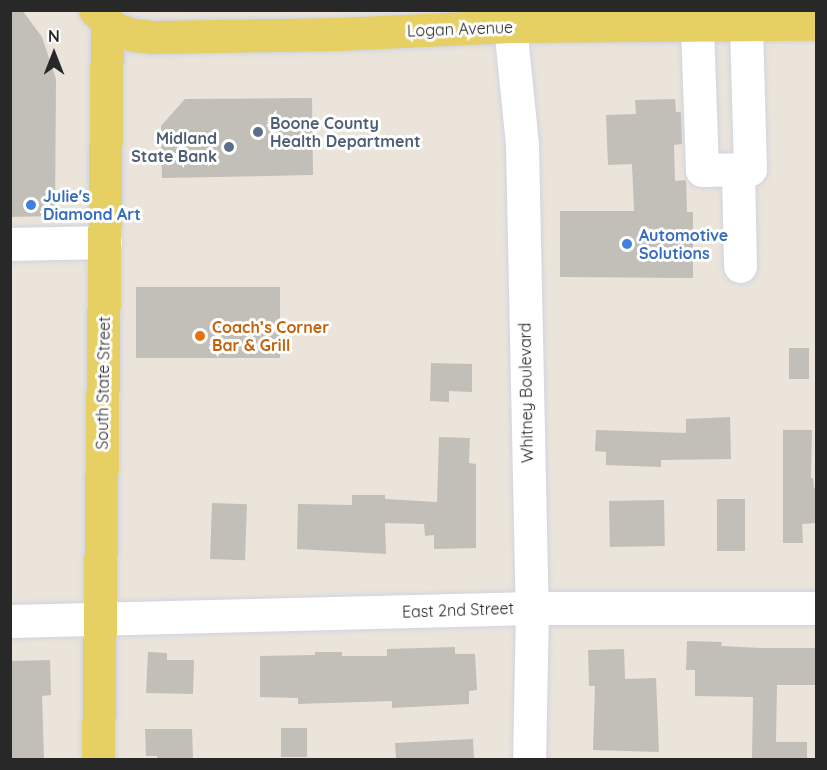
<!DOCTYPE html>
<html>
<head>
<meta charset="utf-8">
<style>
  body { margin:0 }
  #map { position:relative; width:827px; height:770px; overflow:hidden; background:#eae4db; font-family:Quicksand,sans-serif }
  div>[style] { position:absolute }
  .building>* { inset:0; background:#c2beb8; transform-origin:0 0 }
  .roads { filter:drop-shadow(0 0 2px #d0d3e1) drop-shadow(0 0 2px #d0d3e1) }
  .minor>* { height:33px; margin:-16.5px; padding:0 16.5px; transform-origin:16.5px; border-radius:16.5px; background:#fff }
  .major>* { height:33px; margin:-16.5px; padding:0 16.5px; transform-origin:16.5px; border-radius:16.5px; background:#e7d063 }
  .dots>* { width:16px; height:16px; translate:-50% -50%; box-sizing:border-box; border:3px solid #fff; border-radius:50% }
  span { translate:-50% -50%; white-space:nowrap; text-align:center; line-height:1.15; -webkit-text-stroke:6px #fff; paint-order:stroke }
  .street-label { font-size:16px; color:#282828 }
  .service-label { font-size:16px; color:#4e5e75; font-weight:700 }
  .left { translate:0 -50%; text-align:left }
  .right { translate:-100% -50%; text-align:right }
  .shop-label { font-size:16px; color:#366cbe; font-weight:700 }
  .food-label { font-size:16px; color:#c56008; font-weight:700 }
  .frame { position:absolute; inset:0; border:12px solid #282828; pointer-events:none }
  .north { position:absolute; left:24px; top:24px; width:60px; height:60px; -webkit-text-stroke:4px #fff; paint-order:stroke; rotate:0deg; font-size:16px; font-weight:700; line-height:24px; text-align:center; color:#282828 }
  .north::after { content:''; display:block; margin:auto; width:21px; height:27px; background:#282828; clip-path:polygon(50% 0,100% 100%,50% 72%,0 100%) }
</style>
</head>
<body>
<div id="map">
  <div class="building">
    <div style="clip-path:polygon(10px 10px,22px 10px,42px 37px,56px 79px,55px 216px,10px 217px)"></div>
    <div style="clip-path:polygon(312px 98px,313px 175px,162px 178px,161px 126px,185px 99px)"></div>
    <div style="clip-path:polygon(675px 99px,676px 112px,681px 112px,682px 144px,674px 145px,675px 181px,686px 180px,687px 212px,693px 212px,693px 278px,560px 277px,560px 211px,634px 211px,632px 164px,608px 165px,606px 115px,636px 114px,635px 100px)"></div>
    <div style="left:136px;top:287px;width:144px;height:71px"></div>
    <div style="left:789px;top:348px;width:20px;height:31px"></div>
    <div style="clip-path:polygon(431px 363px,472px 364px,472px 392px,449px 391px,449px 402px,430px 401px)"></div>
    <div style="clip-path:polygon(730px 417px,731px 459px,661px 460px,661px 467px,606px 465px,606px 452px,595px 451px,596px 430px,686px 433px,686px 419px)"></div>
    <div style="clip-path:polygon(783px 430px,812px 430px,811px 478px,813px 478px,814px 488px,816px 488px,816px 523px,802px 524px,803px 543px,783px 543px)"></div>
    <div style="clip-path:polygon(439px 437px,470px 438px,469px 463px,476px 464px,476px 548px,434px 549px,434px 535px,425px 536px,424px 524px,385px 523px,386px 554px,297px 549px,298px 504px,352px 505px,352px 495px,385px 495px,385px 499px,437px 502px)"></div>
    <div style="left:717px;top:499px;width:28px;height:52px"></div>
    <div style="left:664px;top:500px;width:46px;height:55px;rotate:89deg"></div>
    <div style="left:212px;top:503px;width:35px;height:56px;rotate:2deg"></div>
    <div style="clip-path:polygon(687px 641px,722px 642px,721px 646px,761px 648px,816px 648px,816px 685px,777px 685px,776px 742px,807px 742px,807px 759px,752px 759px,753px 697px,695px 696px,695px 670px,686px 670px)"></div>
    <div style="clip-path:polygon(455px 647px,455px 654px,475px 654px,477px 690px,469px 691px,469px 704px,392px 708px,392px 701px,298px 704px,298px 698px,260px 697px,260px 656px,315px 655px,315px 652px,342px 652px,342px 656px,387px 656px,387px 649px)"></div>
    <div style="clip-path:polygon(624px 649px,625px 679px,656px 678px,659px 752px,593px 750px,595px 686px,589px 686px,588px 650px)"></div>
    <div style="clip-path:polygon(148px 652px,167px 653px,167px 660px,194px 660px,193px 694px,146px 693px)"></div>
    <div style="clip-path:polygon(50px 660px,51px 695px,42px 696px,44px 759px,10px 759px,10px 661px)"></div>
    <div style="left:281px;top:728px;width:26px;height:29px"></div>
    <div style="clip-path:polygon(145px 729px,192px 729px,193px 759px,157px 759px,157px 756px,146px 756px)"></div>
    <div style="left:473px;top:739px;width:20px;height:78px;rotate:87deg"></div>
  </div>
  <div class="roads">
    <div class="minor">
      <div style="left:501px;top:10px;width:18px;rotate:61deg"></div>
      <div style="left:510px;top:26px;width:120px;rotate:84.2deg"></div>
      <div style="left:522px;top:145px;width:463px;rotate:88.8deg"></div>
      <div style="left:532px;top:608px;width:152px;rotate:91.1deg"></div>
      <div style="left:697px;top:26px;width:144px;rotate:88deg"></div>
      <div style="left:702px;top:170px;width:48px;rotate:-1.2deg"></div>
      <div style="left:750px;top:169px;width:144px;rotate:-91.6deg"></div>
      <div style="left:738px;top:170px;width:96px;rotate:88.8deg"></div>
      <div style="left:10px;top:244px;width:95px;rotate:-1.2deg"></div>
      <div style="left:10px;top:621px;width:522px;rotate:-1.43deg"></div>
      <div style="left:532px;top:608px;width:284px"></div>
    </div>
    <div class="major">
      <div style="left:95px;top:10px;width:28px;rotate:44deg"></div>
      <div style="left:115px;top:29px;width:19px;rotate:18deg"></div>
      <div style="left:133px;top:35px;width:19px;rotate:6deg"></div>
      <div style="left:152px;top:37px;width:187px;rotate:-0.9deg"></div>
      <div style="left:339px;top:34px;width:171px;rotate:-2.7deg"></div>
      <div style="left:510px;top:26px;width:306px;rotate:-0.4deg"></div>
      <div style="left:98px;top:760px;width:737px;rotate:-89.3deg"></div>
    </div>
  </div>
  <div class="dots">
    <div style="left:258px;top:132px;background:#5c6f8a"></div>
    <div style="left:229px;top:147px;background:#5c6f8a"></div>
    <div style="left:31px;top:205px;background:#3f7fe0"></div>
    <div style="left:627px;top:244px;background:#3f7fe0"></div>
    <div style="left:200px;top:336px;background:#e8710a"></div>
  </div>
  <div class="street-label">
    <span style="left:460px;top:29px;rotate:-2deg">Logan Avenue</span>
    <span style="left:103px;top:383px;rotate:-89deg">South State Street</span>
    <span style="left:526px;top:393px;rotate:-91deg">Whitney Boulevard</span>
    <span style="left:458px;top:610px;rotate:-2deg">East 2nd Street</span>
  </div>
  <div class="service-label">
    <span class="left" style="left:270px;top:132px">Boone County<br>Health Department</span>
    <span class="right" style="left:217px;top:147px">Midland<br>State Bank</span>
  </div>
  <div class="shop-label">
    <span class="left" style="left:43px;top:205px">Julie's<br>Diamond Art</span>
    <span class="left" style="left:639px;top:244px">Automotive<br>Solutions</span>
  </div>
  <div class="food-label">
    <span class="left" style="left:212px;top:336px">Coach’s Corner<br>Bar &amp; Grill</span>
  </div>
  <div class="frame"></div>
  <div class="north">N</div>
</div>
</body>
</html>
